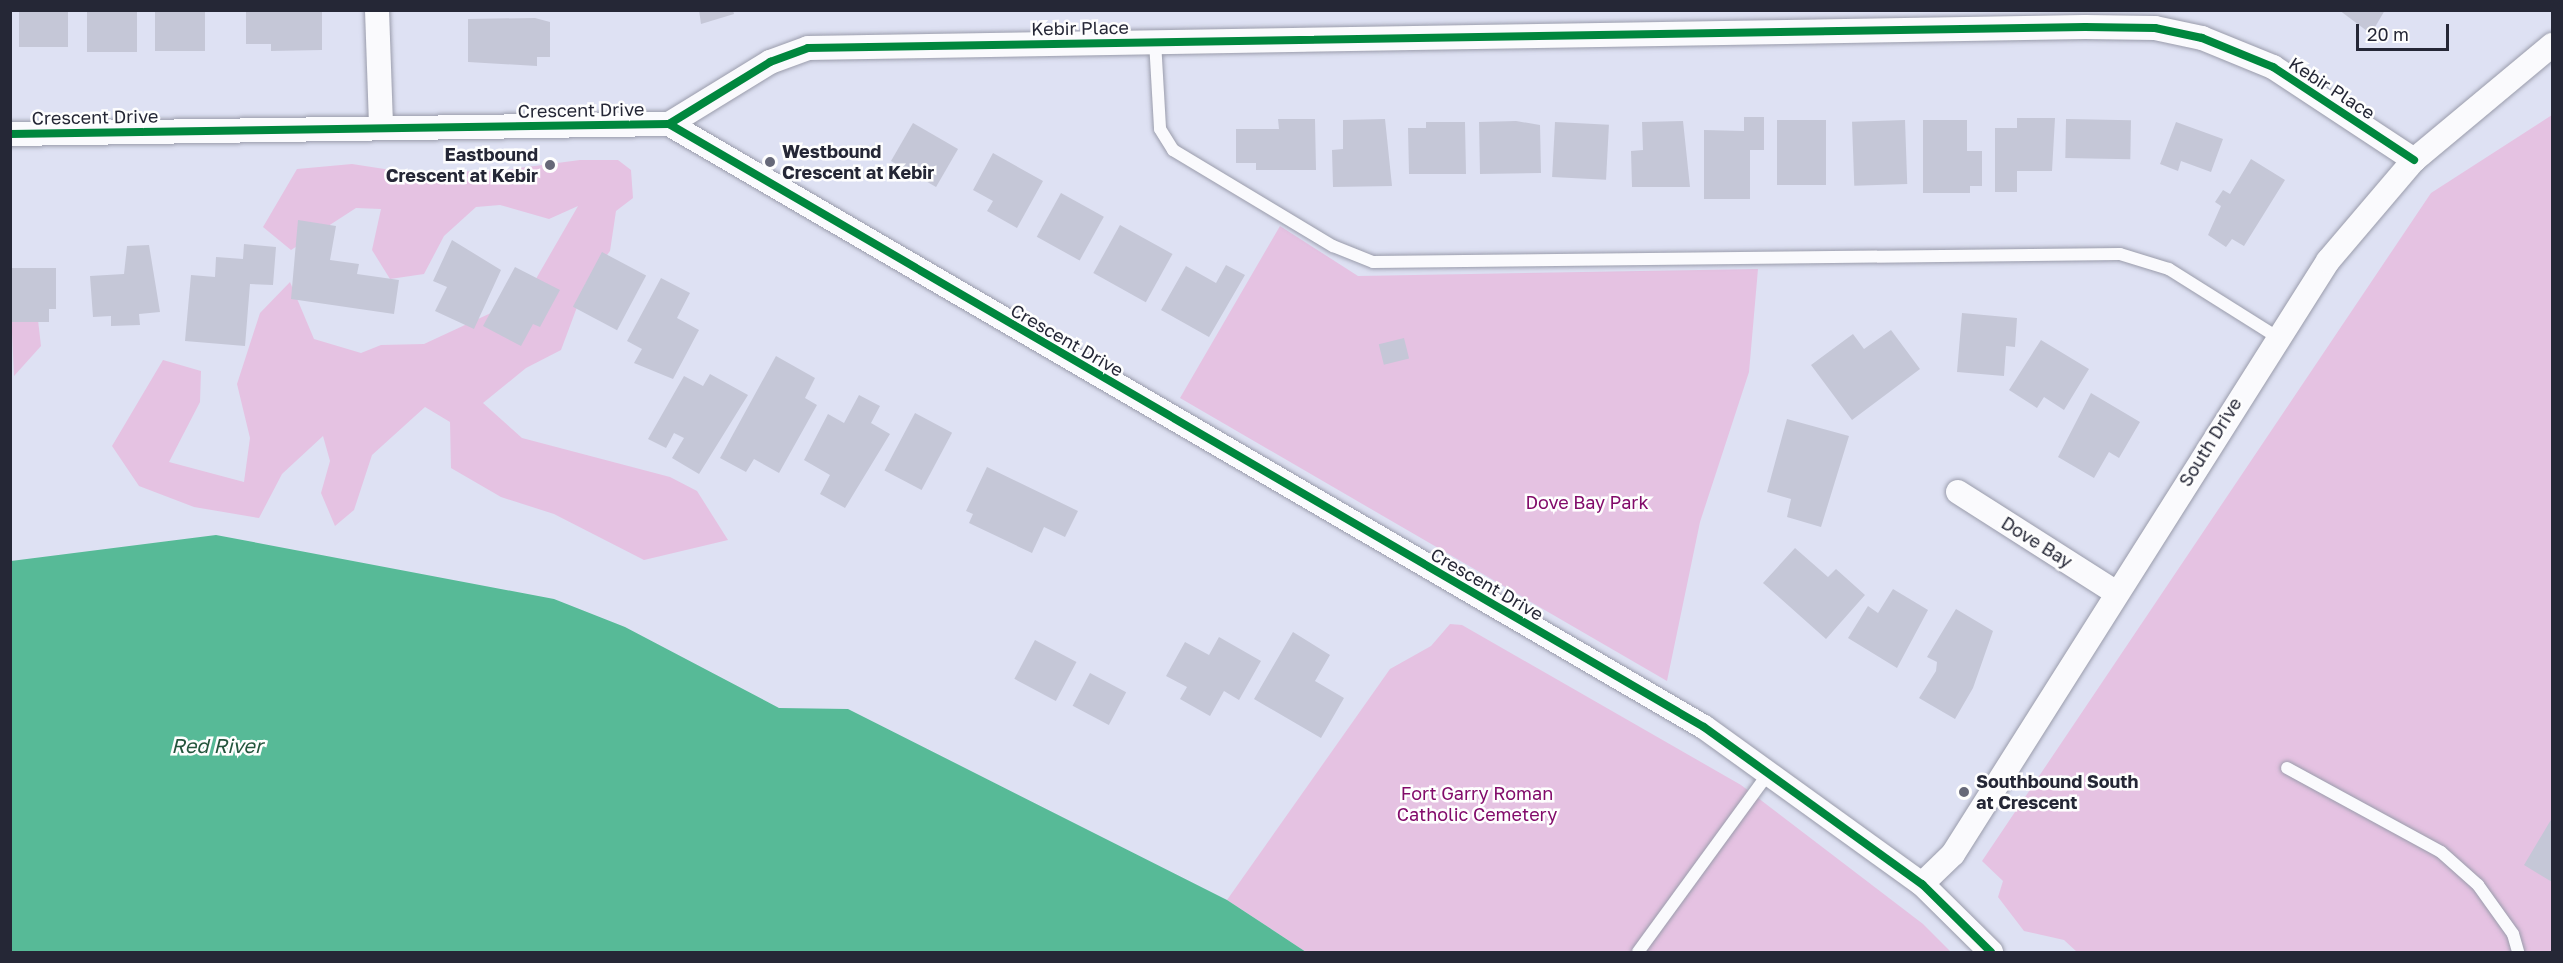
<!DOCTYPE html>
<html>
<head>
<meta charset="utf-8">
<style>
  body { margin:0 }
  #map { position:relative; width:2563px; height:963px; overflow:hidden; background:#dee1f3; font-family:"Golos Text",sans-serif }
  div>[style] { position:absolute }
  .green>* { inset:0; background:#e5c2e2 }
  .water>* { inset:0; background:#57ba97 }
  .building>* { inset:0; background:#c5c7d7; transform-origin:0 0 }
  .roads { filter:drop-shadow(0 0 2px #9a9cab) drop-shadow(0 0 2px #9a9cab) }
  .lane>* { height:12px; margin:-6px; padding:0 6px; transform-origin:6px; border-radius:6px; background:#fafafd }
  .street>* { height:24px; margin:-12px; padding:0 12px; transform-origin:12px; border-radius:12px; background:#fafafd }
  .cycleway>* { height:8px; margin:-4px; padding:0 4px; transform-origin:4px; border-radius:4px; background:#00873e }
  .dots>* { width:16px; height:16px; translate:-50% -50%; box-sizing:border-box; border:3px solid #fefefe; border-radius:50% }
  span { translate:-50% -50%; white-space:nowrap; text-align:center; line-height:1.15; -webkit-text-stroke:5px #fefefe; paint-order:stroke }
  .street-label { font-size:18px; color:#252736 }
  .poi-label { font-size:18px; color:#252736; font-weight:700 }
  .left { translate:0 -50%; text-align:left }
  .right { translate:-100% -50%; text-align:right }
  .park-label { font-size:18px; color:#820b6a }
  .water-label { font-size:20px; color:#24563d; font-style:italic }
  .frame { position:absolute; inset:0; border:12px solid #252736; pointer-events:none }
  .scale { position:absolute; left:2356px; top:24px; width:93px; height:27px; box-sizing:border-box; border:3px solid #252736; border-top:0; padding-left:8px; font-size:18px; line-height:21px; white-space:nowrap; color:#252736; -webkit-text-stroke:4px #fefefe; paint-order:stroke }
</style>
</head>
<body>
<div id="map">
  <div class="green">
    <div style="clip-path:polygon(2552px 115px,2552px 952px,2077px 952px,2064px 940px,2024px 931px,1998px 897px,2003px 881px,1982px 861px,2431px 193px)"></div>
    <div style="clip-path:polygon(580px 160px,618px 160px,631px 170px,633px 198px,616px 211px,610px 251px,586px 283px,561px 350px,526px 368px,483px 403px,522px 438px,670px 477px,697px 491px,728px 540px,644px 560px,554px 514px,501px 497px,451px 468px,450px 422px,425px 407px,372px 455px,354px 510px,335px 526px,321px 493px,330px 461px,323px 436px,282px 474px,259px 518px,194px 507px,139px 486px,112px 446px,163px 360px,201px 371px,200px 402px,169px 462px,244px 482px,250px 438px,237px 384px,260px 313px,290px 282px,314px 339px,361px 353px,381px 345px,424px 344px,506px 306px,533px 284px,578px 206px,549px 219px,500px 205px,476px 207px,444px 236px,424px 274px,390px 279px,372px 250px,381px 209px,356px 208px,291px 250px,263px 227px,297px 169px,352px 164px,404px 172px,497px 171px)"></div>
    <div style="clip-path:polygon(1280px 226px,1358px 276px,1758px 269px,1749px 372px,1700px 522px,1667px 681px,1180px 398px)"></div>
    <div style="clip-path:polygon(11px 310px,38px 320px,41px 346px,14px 376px)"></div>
    <div style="clip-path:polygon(1450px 624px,1462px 625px,1741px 785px,1923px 924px,1951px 952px,1306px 952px,1227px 900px,1390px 669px,1431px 646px)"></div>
  </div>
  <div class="water">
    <div style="clip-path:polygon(216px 535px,554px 599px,625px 627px,779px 708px,848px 709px,1227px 900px,1306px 952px,11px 952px,11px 561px)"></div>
  </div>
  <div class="building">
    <div style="left:19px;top:10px;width:49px;height:37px"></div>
    <div style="left:155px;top:10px;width:50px;height:41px"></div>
    <div style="clip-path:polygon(246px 10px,322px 10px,322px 50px,271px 51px,271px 44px,246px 44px)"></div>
    <div style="clip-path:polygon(699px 10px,733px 10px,734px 14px,701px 24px)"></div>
    <div style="clip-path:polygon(2339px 10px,2385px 10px,2371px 34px)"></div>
    <div style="left:87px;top:11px;width:50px;height:41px"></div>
    <div style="clip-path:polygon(535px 18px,550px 22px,550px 57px,537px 57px,537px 66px,468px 62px,468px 19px)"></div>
    <div style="clip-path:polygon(1744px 117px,1764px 117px,1764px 150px,1750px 150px,1750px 199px,1704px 199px,1704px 130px,1744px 131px)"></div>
    <div style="clip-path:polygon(2017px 118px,2055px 118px,2052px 171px,2017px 171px,2017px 192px,1995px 192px,1995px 128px,2017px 128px)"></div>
    <div style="clip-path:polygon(1278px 119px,1315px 119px,1316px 170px,1256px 170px,1256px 163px,1236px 163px,1236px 129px,1279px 129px)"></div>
    <div style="clip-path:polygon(1385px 119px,1392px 186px,1333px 187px,1332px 150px,1343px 149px,1343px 120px)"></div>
    <div style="left:2066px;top:119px;width:65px;height:39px;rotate:1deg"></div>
    <div style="left:1777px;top:120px;width:49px;height:65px"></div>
    <div style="left:1905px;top:120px;width:64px;height:53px;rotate:88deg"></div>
    <div style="clip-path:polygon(1923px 120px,1967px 120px,1967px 151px,1982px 151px,1982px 186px,1970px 186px,1970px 193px,1923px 193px)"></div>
    <div style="clip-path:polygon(1516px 121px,1540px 125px,1541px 173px,1480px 174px,1479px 122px)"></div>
    <div style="clip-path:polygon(1683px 121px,1690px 187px,1632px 187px,1631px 151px,1643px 150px,1642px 122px)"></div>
    <div style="clip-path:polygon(1426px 122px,1465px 122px,1466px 174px,1409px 174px,1408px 128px,1426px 128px)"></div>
    <div style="left:1555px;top:122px;width:54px;height:55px;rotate:3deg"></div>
    <div style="clip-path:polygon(2176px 122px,2223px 139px,2211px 172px,2181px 161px,2178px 171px,2160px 164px)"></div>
    <div style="left:913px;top:123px;width:52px;height:44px;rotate:30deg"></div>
    <div style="clip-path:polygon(993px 153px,1043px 181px,1017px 228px,987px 211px,993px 201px,973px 190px)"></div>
    <div style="clip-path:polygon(2251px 159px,2285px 180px,2244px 246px,2232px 239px,2226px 247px,2208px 235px,2221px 206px,2215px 202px,2223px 190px,2230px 194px)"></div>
    <div style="left:1061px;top:193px;width:49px;height:50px;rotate:29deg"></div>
    <div style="clip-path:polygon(298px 220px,336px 226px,330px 260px,359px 264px,357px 274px,399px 280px,394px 314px,291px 299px)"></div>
    <div style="left:1120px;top:225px;width:60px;height:55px;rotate:29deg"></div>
    <div style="clip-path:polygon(452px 240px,501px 270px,474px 329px,435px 311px,447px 287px,433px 281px)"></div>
    <div style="clip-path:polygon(244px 244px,276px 247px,273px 285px,250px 284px,245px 346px,185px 341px,191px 275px,215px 277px,216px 257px,243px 259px)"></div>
    <div style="clip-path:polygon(149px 245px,160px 312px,139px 314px,140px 325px,111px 326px,111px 316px,93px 317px,90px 276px,124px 274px,127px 246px)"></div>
    <div style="left:602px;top:252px;width:50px;height:62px;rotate:28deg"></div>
    <div style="clip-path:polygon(1226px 265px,1245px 275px,1209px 337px,1161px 310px,1186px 266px,1216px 283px)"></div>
    <div style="clip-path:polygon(515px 267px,560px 290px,540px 327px,533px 324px,521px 346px,483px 326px)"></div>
    <div style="clip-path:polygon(10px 268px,56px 268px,56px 309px,49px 309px,49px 322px,10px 322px)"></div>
    <div style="clip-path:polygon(661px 278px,690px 293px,677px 318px,699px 330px,673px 379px,634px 363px,642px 349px,627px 341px)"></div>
    <div style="clip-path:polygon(1962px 313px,2017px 318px,2015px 347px,2006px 346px,2004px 376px,1957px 372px)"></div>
    <div style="clip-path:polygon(1891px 330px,1920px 369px,1852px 420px,1811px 365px,1853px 334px,1864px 349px)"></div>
    <div style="left:1404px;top:338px;width:21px;height:26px;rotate:76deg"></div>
    <div style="clip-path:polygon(2041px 340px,2089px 369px,2064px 410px,2044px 397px,2037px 408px,2009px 390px)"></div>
    <div style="clip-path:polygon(776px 356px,815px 378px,805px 398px,817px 405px,779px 473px,754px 459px,746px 472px,720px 458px)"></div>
    <div style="clip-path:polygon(710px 374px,748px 395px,699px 474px,672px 458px,684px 438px,674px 433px,666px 448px,648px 439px,684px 376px,703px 386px)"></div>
    <div style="clip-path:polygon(2091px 393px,2140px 422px,2119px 458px,2109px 452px,2094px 478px,2058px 457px)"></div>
    <div style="clip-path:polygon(859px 395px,880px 406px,871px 423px,890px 434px,845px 508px,820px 494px,830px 475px,804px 460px,828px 414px,844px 423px)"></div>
    <div style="left:915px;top:413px;width:42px;height:65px;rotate:28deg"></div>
    <div style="clip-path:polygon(1787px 419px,1849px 436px,1821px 527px,1787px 517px,1791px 499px,1767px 492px)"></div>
    <div style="clip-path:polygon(987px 467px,1078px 511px,1065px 537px,1044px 527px,1032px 553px,969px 523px,973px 514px,966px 511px)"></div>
    <div style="clip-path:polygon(1795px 548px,1828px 577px,1836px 569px,1865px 595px,1826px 639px,1763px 583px)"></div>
    <div style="clip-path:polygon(1893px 589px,1928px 610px,1897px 668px,1848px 638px,1868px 606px,1878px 613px)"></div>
    <div style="clip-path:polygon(1956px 609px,1993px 631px,1973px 688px,1955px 719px,1919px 698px,1936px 671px,1937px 662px,1927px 657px)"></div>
    <div style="clip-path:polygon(1293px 632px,1330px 655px,1315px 681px,1344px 698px,1321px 738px,1254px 699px)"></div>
    <div style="clip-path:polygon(1219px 637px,1261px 661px,1239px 700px,1224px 691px,1210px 716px,1180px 699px,1187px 687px,1166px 676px,1185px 642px,1209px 655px)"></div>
    <div style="left:1035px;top:640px;width:47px;height:44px;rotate:28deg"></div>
    <div style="left:1090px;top:673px;width:41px;height:37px;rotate:28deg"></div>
    <div style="clip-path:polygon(2552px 818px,2552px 882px,2524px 865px)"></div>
  </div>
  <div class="roads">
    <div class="lane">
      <div style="left:1155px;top:41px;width:88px;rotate:86.7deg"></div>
      <div style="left:1160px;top:129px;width:25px;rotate:58deg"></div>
      <div style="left:1173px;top:150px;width:187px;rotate:31deg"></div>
      <div style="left:1333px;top:246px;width:43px;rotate:21.8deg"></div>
      <div style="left:1373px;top:262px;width:747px;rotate:-0.61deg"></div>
      <div style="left:2120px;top:254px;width:51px;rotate:17deg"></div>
      <div style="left:2169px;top:269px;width:128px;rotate:32.2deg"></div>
      <div style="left:2287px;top:768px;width:175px;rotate:28.6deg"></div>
      <div style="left:2441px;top:852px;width:50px;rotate:41.7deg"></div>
      <div style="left:2478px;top:885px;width:60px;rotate:54.5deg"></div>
      <div style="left:2513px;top:934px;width:19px;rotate:74deg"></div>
      <div style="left:1638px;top:952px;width:224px;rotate:-53.9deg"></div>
    </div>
    <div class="street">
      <div style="left:377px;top:10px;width:116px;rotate:88deg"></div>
      <div style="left:669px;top:124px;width:119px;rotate:-31.5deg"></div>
      <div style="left:770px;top:62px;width:40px;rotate:-20.2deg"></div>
      <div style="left:808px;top:48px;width:1277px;rotate:-0.94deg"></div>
      <div style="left:2085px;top:27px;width:70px;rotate:0.8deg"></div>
      <div style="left:2155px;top:28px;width:48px;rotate:12deg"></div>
      <div style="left:2202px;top:38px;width:77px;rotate:22.2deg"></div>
      <div style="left:2273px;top:67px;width:169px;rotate:33.4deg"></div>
      <div style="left:10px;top:134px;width:659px;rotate:-0.87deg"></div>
      <div style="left:669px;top:124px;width:1198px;rotate:30.23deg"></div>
      <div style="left:1704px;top:727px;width:269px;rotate:35.8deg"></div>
      <div style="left:1922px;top:884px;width:97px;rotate:44.6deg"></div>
      <div style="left:1958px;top:492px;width:186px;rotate:32.5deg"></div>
      <div style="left:1922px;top:884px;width:43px;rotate:-44.1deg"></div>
      <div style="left:1953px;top:854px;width:702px;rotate:-57.69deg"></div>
      <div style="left:2328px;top:261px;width:133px;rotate:-49.6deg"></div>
      <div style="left:2414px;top:160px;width:180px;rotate:-39.8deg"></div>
    </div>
  </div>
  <div class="cycleway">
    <div style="left:669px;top:124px;width:119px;rotate:-31.5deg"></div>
    <div style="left:770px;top:62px;width:40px;rotate:-20.2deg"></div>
    <div style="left:808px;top:48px;width:1277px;rotate:-0.94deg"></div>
    <div style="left:2085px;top:27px;width:70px;rotate:0.8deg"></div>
    <div style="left:2155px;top:28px;width:48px;rotate:12deg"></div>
    <div style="left:2202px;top:38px;width:77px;rotate:22.2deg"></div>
    <div style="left:2273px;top:67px;width:169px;rotate:33.4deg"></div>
    <div style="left:10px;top:134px;width:659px;rotate:-0.87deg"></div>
    <div style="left:669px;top:124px;width:1198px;rotate:30.23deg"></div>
    <div style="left:1704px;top:727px;width:269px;rotate:35.8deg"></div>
    <div style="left:1922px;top:884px;width:97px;rotate:44.6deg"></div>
  </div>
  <div class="dots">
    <div style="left:770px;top:162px;background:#666878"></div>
    <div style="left:550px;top:165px;background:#666878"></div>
    <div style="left:1964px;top:792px;background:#666878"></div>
  </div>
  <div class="street-label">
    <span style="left:1080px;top:28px;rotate:-1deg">Kebir Place</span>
    <span style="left:2332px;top:88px;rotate:33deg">Kebir Place</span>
    <span style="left:581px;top:110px;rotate:-1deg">Crescent Drive</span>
    <span style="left:95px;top:117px;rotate:-1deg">Crescent Drive</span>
    <span style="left:1067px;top:340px;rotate:30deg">Crescent Drive</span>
    <span style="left:2210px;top:442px;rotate:-58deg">South Drive</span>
    <span style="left:2037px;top:542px;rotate:32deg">Dove Bay</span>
    <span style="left:1487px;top:584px;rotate:30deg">Crescent Drive</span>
  </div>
  <div class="poi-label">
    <span class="left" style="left:782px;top:162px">Westbound<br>Crescent at Kebir</span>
    <span class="right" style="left:538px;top:165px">Eastbound<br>Crescent at Kebir</span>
    <span class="left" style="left:1976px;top:792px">Southbound South<br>at Crescent</span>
  </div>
  <div class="park-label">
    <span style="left:1587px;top:502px">Dove Bay Park</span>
    <span style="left:1477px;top:804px">Fort Garry Roman<br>Catholic Cemetery</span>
  </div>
  <div class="water-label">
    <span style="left:217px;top:745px">Red River</span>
  </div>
  <div class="frame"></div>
  <div class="scale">20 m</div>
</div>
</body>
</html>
